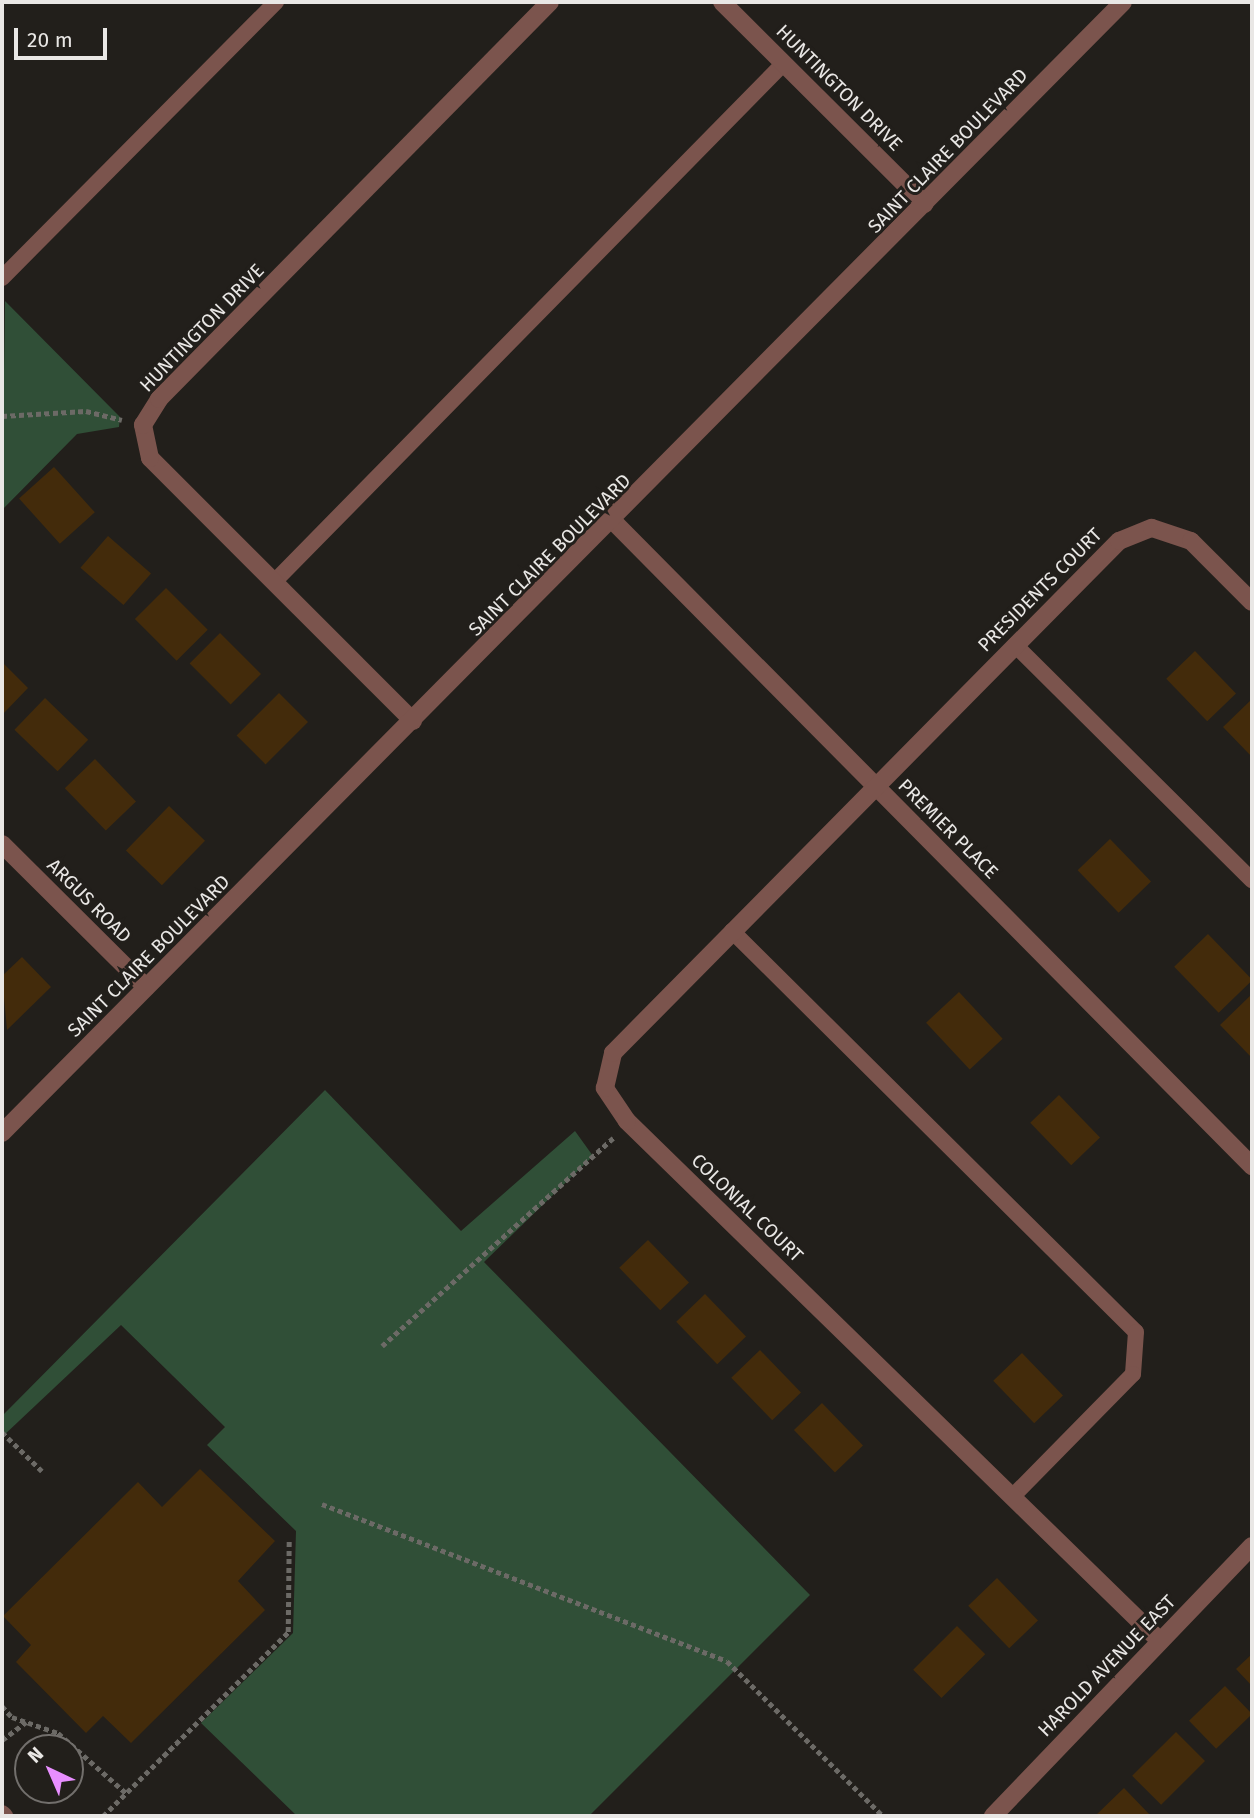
<!DOCTYPE html>
<html>
<head>
<meta charset="utf-8">
<style>
  body { margin:0 }
  #map { position:relative; width:1254px; height:1818px; overflow:hidden; background:#221f1b; font-family:"Fira Sans",sans-serif }
  div>[style] { position:absolute }
  .green>* { inset:0; background:#304f37 }
  .building>* { inset:0; background:#432b0b; transform-origin:0 0 }
  .path>* { height:4.5px; margin-top:-2.25px; transform-origin:0; background:repeating-linear-gradient(90deg,#6c6a66 0 5px,transparent 0 8.5px) }
  .service>* { height:16px; margin:-8px; padding:0 8px; transform-origin:8px; border-radius:8px; background:#7b544d }
  .minor>* { height:18px; margin:-9px; padding:0 9px; transform-origin:9px; border-radius:9px; background:#7b544d }
  span { translate:-50% -50%; white-space:nowrap; text-align:center; line-height:1.15; -webkit-text-stroke:6px #221f1b; paint-order:stroke }
  .street-label { font-size:19px; color:#e9e7e5 }
  .frame { position:absolute; inset:0; border:4px solid #e9e7e5; pointer-events:none }
  .north { position:absolute; left:14px; top:1734px; width:70px; height:70px; box-sizing:border-box; background:#221f1b; border:2px solid #726f6c; border-radius:50%; rotate:316deg; font-size:19px; font-weight:700; line-height:28px; text-align:center; color:#e9e7e5 }
  .north::after { content:''; display:block; margin:auto; width:24px; height:32px; background:#e88eff; clip-path:polygon(50% 0,100% 100%,50% 72%,0 100%) }
  .scale { position:absolute; left:14px; top:28px; width:93px; height:32px; box-sizing:border-box; border:4px solid #e9e7e5; border-top:0; padding-left:9px; font-size:21px; line-height:24px; white-space:nowrap; color:#e9e7e5; -webkit-text-stroke:5px #221f1b; paint-order:stroke }
</style>
</head>
<body>
<div id="map">
  <div class="green">
    <div style="clip-path:polygon(5px 301px,120px 417px,119px 427px,77px 434px,2px 510px)"></div>
    <div style="clip-path:polygon(325px 1090px,461px 1231px,575px 1131px,593px 1156px,484px 1262px,810px 1595px,589px 1816px,297px 1816px,201px 1723px,293px 1633px,296px 1531px,207px 1445px,225px 1427px,121px 1325px,2px 1437px,2px 1416px)"></div>
  </div>
  <div class="building">
    <div style="left:54px;top:467px;width:61px;height:47px;rotate:48deg"></div>
    <div style="left:108px;top:536px;width:57px;height:42px;rotate:41deg"></div>
    <div style="left:166px;top:588px;width:59px;height:44px;rotate:45deg"></div>
    <div style="left:220px;top:633px;width:58px;height:43px;rotate:45deg"></div>
    <div style="left:1195px;top:651px;width:59px;height:40px;rotate:46deg"></div>
    <div style="clip-path:polygon(2px 662px,28px 688px,2px 715px)"></div>
    <div style="left:279px;top:693px;width:41px;height:60px;rotate:45deg"></div>
    <div style="left:45px;top:698px;width:60px;height:44px;rotate:44deg"></div>
    <div style="clip-path:polygon(1252px 699px,1252px 757px,1223px 727px)"></div>
    <div style="left:95px;top:759px;width:59px;height:42px;rotate:46deg"></div>
    <div style="left:169px;top:806px;width:50px;height:62px;rotate:44deg"></div>
    <div style="left:1110px;top:839px;width:59px;height:45px;rotate:46deg"></div>
    <div style="left:1208px;top:934px;width:64px;height:47px;rotate:46deg"></div>
    <div style="clip-path:polygon(22px 957px,51px 987px,7px 1030px,2px 976px)"></div>
    <div style="left:959px;top:992px;width:64px;height:45px;rotate:47deg"></div>
    <div style="clip-path:polygon(1252px 994px,1252px 1058px,1220px 1025px)"></div>
    <div style="left:1059px;top:1095px;width:59px;height:40px;rotate:46deg"></div>
    <div style="left:648px;top:1240px;width:59px;height:40px;rotate:46deg"></div>
    <div style="left:705px;top:1294px;width:59px;height:40px;rotate:46deg"></div>
    <div style="left:760px;top:1350px;width:59px;height:40px;rotate:46deg"></div>
    <div style="left:1022px;top:1353px;width:59px;height:40px;rotate:46deg"></div>
    <div style="left:822px;top:1403px;width:59px;height:39px;rotate:46deg"></div>
    <div style="clip-path:polygon(200px 1469px,275px 1541px,238px 1581px,265px 1610px,131px 1743px,103px 1716px,86px 1733px,16px 1662px,31px 1645px,3px 1616px,138px 1482px,162px 1507px)"></div>
    <div style="left:997px;top:1578px;width:59px;height:40px;rotate:46deg"></div>
    <div style="left:957px;top:1626px;width:40px;height:62px;rotate:45deg"></div>
    <div style="clip-path:polygon(1252px 1654px,1252px 1686px,1236px 1669px)"></div>
    <div style="left:1225px;top:1686px;width:39px;height:50px;rotate:46deg"></div>
    <div style="left:1176px;top:1732px;width:41px;height:62px;rotate:45deg"></div>
    <div style="clip-path:polygon(1124px 1788px,1151px 1816px,1095px 1816px)"></div>
  </div>
  <div class="path">
    <div style="left:2px;top:416px;width:84px;rotate:-3.4deg"></div>
    <div style="left:86px;top:411px;width:37px;rotate:14deg"></div>
    <div style="left:382px;top:1346px;width:311px;rotate:-42deg"></div>
    <div style="left:2px;top:1432px;width:56px;rotate:44.3deg"></div>
    <div style="left:322px;top:1504px;width:434px;rotate:21.2deg"></div>
    <div style="left:727px;top:1661px;width:220px;rotate:44.8deg"></div>
    <div style="left:2px;top:1706px;width:15px;rotate:48deg"></div>
    <div style="left:12px;top:1717px;width:49px;rotate:19.2deg"></div>
    <div style="left:58px;top:1733px;width:91px;rotate:41.4deg"></div>
    <div style="left:2px;top:1740px;width:30px;rotate:-37deg"></div>
    <div style="left:103px;top:1816px;width:261px;rotate:-44.8deg"></div>
    <div style="left:288px;top:1632px;width:93px;rotate:-89.4deg"></div>
  </div>
  <div class="service">
    <div style="left:2px;top:278px;width:389px;rotate:-45.2deg"></div>
    <div style="left:275px;top:581px;width:726px;rotate:-45.5deg"></div>
    <div style="left:1015px;top:645px;width:334px;rotate:44.8deg"></div>
    <div style="left:732px;top:931px;width:569px;rotate:44.79deg"></div>
    <div style="left:1136px;top:1332px;width:42px;rotate:94.1deg"></div>
    <div style="left:1133px;top:1374px;width:171px;rotate:134.5deg"></div>
  </div>
  <div class="minor">
    <div style="left:722px;top:2px;width:286px;rotate:44.9deg"></div>
    <div style="left:614px;top:522px;width:907px;rotate:45.27deg"></div>
    <div style="left:413px;top:721px;width:372px;rotate:-135deg"></div>
    <div style="left:150px;top:458px;width:34px;rotate:-102deg"></div>
    <div style="left:143px;top:425px;width:31px;rotate:-58deg"></div>
    <div style="left:159px;top:399px;width:557px;rotate:-45.44deg"></div>
    <div style="left:2px;top:844px;width:203px;rotate:44.8deg"></div>
    <div style="left:2px;top:1133px;width:1592px;rotate:-45.25deg"></div>
    <div style="left:1160px;top:1641px;width:745px;rotate:-135.71deg"></div>
    <div style="left:627px;top:1121px;width:40px;rotate:-124deg"></div>
    <div style="left:605px;top:1088px;width:36px;rotate:-77deg"></div>
    <div style="left:613px;top:1053px;width:720px;rotate:-45.34deg"></div>
    <div style="left:1119px;top:541px;width:35px;rotate:-22deg"></div>
    <div style="left:1152px;top:528px;width:41px;rotate:18.4deg"></div>
    <div style="left:1191px;top:541px;width:86px;rotate:45deg"></div>
    <div style="left:2px;top:1814px;width:3px;rotate:45deg"></div>
    <div style="left:993px;top:1816px;width:374px;rotate:-46.2deg"></div>
  </div>
  <div class="street-label">
    <span style="left:839px;top:88px;rotate:45deg">HUNTINGTON DRIVE</span>
    <span style="left:948px;top:151px;rotate:-46deg">SAINT CLAIRE BOULEVARD</span>
    <span style="left:202px;top:328px;rotate:-46deg">HUNTINGTON DRIVE</span>
    <span style="left:550px;top:555px;rotate:-45deg">SAINT CLAIRE BOULEVARD</span>
    <span style="left:1040px;top:590px;rotate:-45deg">PRESIDENTS COURT</span>
    <span style="left:948px;top:829px;rotate:45deg">PREMIER PLACE</span>
    <span style="left:89px;top:901px;rotate:45deg">ARGUS ROAD</span>
    <span style="left:149px;top:956px;rotate:-45deg">SAINT CLAIRE BOULEVARD</span>
    <span style="left:747px;top:1208px;rotate:44deg">COLONIAL COURT</span>
    <span style="left:1107px;top:1666px;rotate:-46deg">HAROLD AVENUE EAST</span>
  </div>
  <div class="frame"></div>
  <div class="north">N</div>
  <div class="scale">20 m</div>
</div>
</body>
</html>
